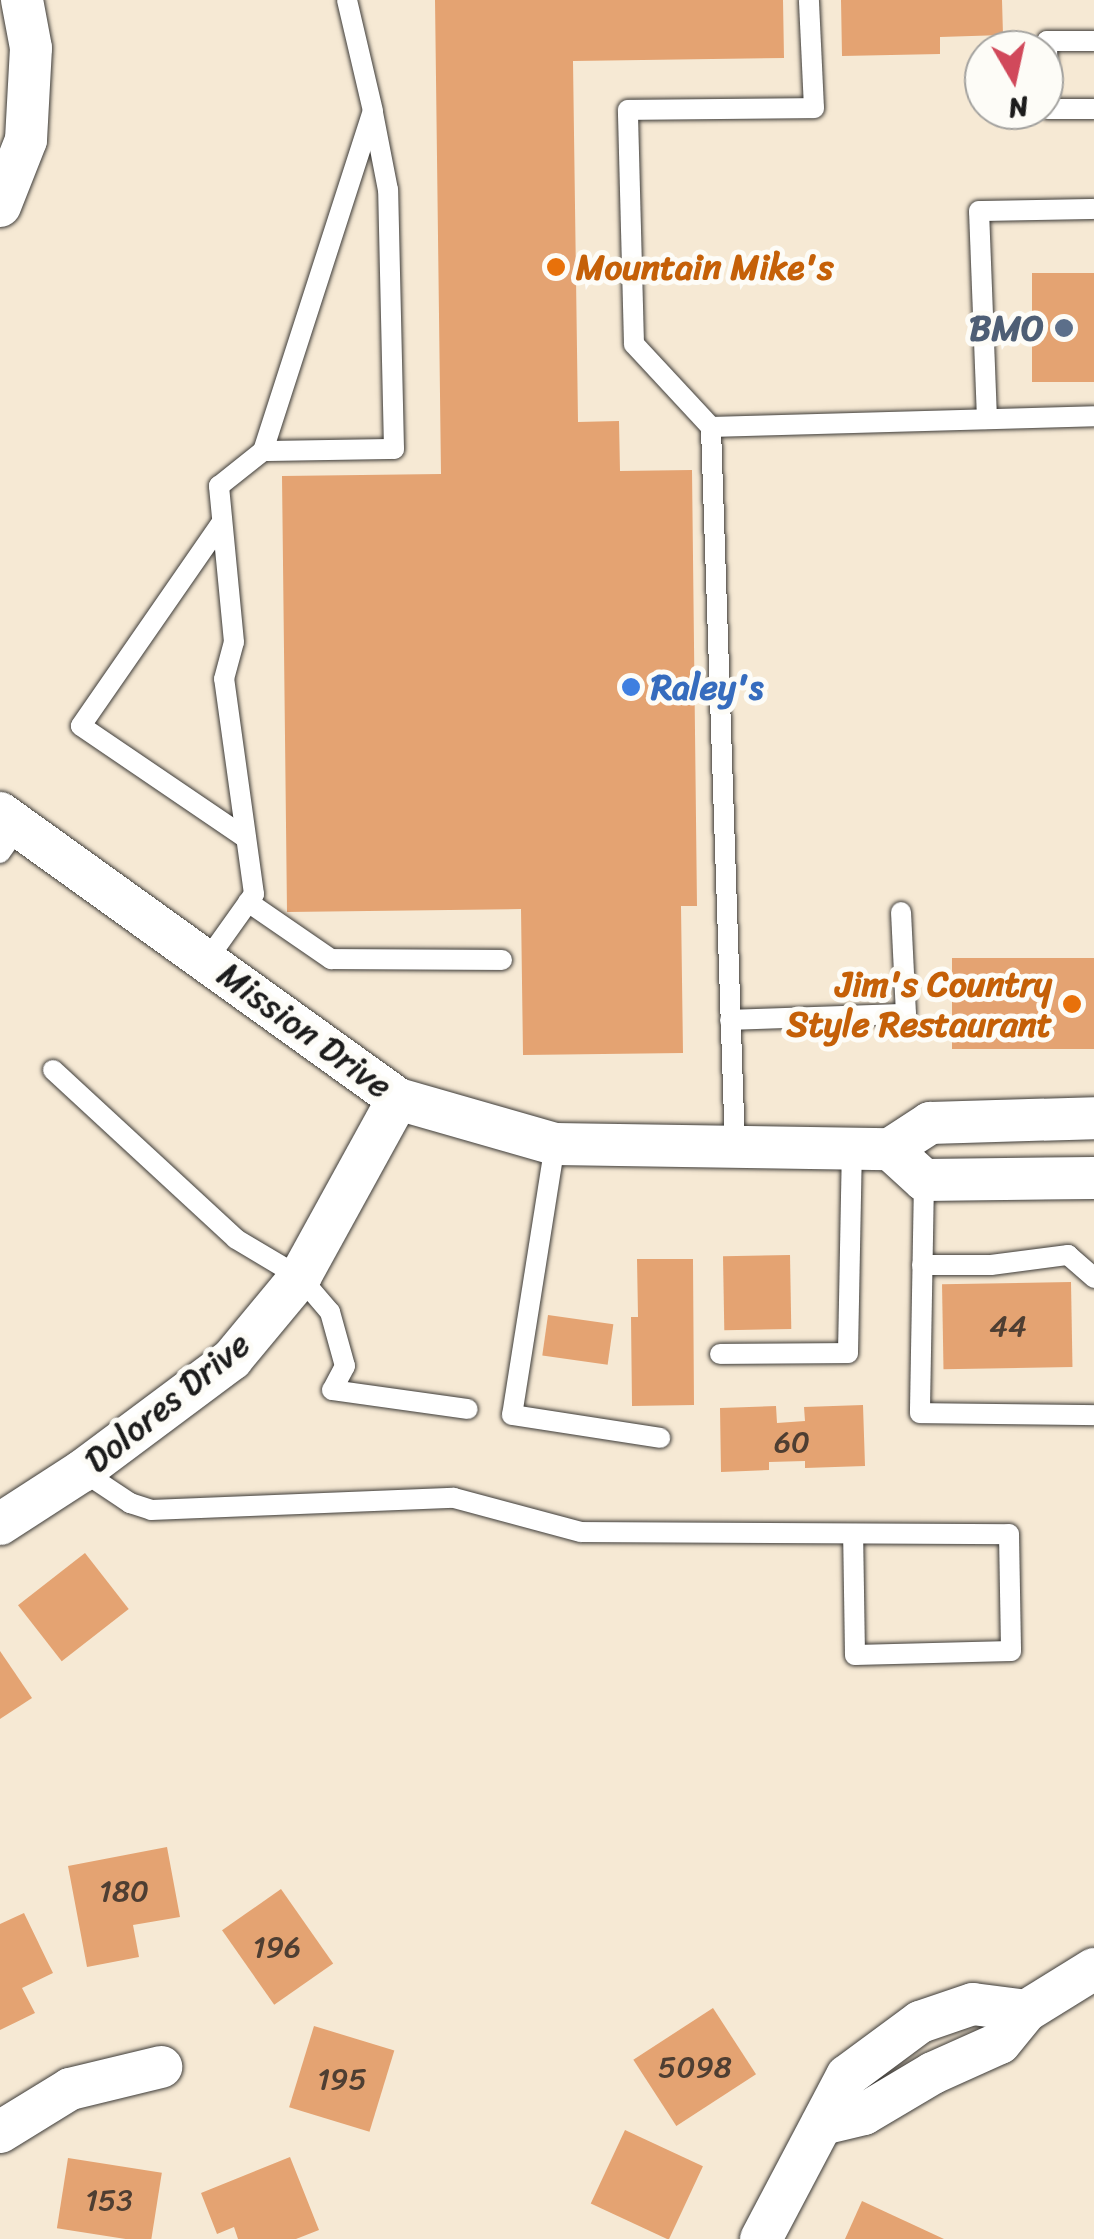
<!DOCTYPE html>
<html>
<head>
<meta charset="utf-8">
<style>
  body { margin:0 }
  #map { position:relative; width:1094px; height:2239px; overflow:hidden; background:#f6e9d4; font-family:Sriracha,sans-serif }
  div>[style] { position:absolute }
  .building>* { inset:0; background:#e4a372; transform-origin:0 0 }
  .roads { filter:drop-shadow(0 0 2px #3d3b38) drop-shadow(0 0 2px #3d3b38) }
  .lane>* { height:20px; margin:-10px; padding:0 10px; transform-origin:10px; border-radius:10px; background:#fff }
  .street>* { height:42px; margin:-21px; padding:0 21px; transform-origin:21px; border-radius:21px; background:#fff }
  .dots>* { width:28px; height:28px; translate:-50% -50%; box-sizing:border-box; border:5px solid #fdfcf7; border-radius:50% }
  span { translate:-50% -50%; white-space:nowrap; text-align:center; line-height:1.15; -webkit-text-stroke:10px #fdfcf7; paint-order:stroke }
  .number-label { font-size:30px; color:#4e3e32 }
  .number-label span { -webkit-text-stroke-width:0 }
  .food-label { font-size:35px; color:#c56008; font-weight:700 }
  .left { translate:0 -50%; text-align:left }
  .right { translate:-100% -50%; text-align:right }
  .service-label { font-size:35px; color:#4e5e75; font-weight:700 }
  .shop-label { font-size:35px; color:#366cbe; font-weight:700 }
  .street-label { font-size:35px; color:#1c1c1c }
  .north { position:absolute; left:964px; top:30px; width:100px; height:100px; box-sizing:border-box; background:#fdfcf7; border:2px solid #a3a29f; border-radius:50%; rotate:171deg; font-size:28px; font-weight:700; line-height:40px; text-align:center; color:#1c1c1c }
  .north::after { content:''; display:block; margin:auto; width:35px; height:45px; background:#d1495b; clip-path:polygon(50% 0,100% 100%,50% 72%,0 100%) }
</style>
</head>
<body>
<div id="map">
  <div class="building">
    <div style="clip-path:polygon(435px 0,783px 0,784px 58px,573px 61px,578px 422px,619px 421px,620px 471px,692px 470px,697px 906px,681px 906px,683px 1053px,523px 1055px,521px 909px,287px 912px,282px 476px,441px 474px)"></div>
    <div style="clip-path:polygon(841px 0,1002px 0,1003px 35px,940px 37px,940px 54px,842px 56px)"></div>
    <div style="left:1094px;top:273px;width:109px;height:62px;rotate:90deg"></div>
    <div style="left:1094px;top:958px;width:91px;height:142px;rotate:90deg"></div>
    <div style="left:790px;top:1255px;width:74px;height:67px;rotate:89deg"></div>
    <div style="clip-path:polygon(637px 1259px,693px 1259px,694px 1405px,632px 1406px,631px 1317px,638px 1317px)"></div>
    <div style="left:1071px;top:1282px;width:85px;height:129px;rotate:89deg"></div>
    <div style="left:548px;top:1315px;width:66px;height:41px;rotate:8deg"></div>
    <div style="clip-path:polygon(863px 1405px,865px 1466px,805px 1468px,805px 1461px,769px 1462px,769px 1470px,721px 1472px,720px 1408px,776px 1406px,777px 1423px,805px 1421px,804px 1407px)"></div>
    <div style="left:85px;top:1553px;width:71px;height:85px;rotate:52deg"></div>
    <div style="clip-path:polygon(0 1651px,32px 1698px,0 1719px)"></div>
    <div style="clip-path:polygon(167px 1847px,180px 1917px,133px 1925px,139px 1957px,87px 1967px,68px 1866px)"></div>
    <div style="left:281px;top:1889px;width:91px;height:72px;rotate:55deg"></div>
    <div style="clip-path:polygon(24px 1913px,53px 1973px,22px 1988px,35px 2013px,0 2030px,0 1924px)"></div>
    <div style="left:713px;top:2008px;width:79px;height:95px;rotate:57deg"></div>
    <div style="left:314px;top:2026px;width:84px;height:85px;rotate:17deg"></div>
    <div style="left:625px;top:2130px;width:86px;height:81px;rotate:25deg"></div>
    <div style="clip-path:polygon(290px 2157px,319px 2230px,296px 2239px,238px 2239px,234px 2227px,217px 2234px,201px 2193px)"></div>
    <div style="left:68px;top:2158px;width:95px;height:71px;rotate:9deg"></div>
    <div style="clip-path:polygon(862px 2201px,944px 2239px,845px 2239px)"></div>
  </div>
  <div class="roads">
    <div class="lane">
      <div style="left:1094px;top:41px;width:47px;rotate:180deg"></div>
      <div style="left:1047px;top:41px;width:68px;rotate:89.2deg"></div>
      <div style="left:1048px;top:109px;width:46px"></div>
      <div style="left:987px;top:419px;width:208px;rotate:-92.2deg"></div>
      <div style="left:979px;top:211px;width:115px;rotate:-1deg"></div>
      <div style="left:711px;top:427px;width:383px;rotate:-1.6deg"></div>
      <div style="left:263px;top:451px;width:131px;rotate:-0.9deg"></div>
      <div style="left:394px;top:449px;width:259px;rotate:-91.3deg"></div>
      <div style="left:388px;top:190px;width:78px;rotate:-101deg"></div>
      <div style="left:222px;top:522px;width:248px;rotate:124.7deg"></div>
      <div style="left:81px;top:726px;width:199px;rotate:34.2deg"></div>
      <div style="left:0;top:853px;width:33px;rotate:-55deg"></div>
      <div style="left:248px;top:902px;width:101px;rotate:34.5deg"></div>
      <div style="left:331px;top:959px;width:171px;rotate:0.3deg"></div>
      <div style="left:207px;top:960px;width:81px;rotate:-54.5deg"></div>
      <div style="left:254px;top:894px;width:217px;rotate:-97.9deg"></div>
      <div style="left:224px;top:679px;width:38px;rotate:-75deg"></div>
      <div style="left:234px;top:642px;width:157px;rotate:-95.5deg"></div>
      <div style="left:219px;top:486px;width:56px;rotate:-38.5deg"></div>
      <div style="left:263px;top:451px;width:357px;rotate:-72.1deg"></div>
      <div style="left:373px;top:111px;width:114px;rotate:-103.2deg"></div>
      <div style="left:730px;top:1020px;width:176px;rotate:-2deg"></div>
      <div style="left:906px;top:1014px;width:102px;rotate:-92.8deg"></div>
      <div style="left:53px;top:1070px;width:249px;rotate:42.7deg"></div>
      <div style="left:236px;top:1239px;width:74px;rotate:30.7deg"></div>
      <div style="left:300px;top:1277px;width:46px;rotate:49.4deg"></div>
      <div style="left:330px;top:1312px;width:56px;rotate:74.5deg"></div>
      <div style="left:345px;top:1366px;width:27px;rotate:118deg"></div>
      <div style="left:332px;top:1390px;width:137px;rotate:8deg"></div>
      <div style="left:555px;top:1144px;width:274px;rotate:99deg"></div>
      <div style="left:512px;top:1415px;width:150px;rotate:8.8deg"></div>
      <div style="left:735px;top:1148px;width:721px;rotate:-91.91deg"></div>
      <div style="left:711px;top:427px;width:113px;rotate:-132.9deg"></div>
      <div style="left:634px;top:344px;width:234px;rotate:-91.5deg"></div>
      <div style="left:628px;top:110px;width:186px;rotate:-0.6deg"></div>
      <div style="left:814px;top:108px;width:108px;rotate:-92.7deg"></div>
      <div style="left:924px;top:1180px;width:233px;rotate:91deg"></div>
      <div style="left:920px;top:1413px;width:174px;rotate:0.7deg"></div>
      <div style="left:922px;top:1265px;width:69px"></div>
      <div style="left:991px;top:1265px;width:78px;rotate:-7.4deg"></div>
      <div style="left:1068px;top:1255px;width:35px;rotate:41deg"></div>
      <div style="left:720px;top:1354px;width:128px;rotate:-0.4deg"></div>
      <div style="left:848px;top:1353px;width:204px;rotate:-88.9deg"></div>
      <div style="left:82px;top:1471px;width:58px;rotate:33.7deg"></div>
      <div style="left:130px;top:1503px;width:22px;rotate:18deg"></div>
      <div style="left:151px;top:1510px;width:303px;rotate:-2.3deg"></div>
      <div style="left:454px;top:1498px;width:131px;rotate:15deg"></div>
      <div style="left:581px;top:1532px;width:428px;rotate:0.3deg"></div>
      <div style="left:1009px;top:1534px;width:117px;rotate:89deg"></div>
      <div style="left:1011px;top:1651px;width:156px;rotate:178.5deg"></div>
      <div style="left:855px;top:1655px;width:121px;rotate:-90.9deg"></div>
    </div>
    <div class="street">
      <div style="left:0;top:206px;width:71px;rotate:-68.5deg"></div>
      <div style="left:26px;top:140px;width:92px;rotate:-86.9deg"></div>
      <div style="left:31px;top:48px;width:49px;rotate:-100.6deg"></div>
      <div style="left:0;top:813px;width:490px;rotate:35.7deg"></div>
      <div style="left:398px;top:1099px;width:163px;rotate:16deg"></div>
      <div style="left:555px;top:1144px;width:335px;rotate:0.9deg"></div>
      <div style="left:890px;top:1149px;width:48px;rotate:-33deg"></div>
      <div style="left:930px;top:1123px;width:164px;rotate:-1.7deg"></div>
      <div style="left:890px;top:1149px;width:46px;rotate:42.4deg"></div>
      <div style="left:924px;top:1180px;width:170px;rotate:-0.7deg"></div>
      <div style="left:0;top:1524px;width:98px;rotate:-32.9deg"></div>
      <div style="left:82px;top:1471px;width:187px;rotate:-36.7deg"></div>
      <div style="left:232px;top:1359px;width:107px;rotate:-50.3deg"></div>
      <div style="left:300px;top:1277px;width:203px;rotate:-61.2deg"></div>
      <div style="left:822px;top:2124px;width:43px;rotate:-13.4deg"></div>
      <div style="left:864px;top:2114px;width:80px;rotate:-30.7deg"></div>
      <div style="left:933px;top:2073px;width:73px;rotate:-24.1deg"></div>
      <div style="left:1000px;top:2043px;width:41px;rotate:-50.9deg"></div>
      <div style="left:1026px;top:2011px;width:80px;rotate:-31.7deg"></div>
      <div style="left:0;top:2132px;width:82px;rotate:-31.6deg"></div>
      <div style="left:70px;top:2089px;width:94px;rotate:-13.6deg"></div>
      <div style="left:761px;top:2239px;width:184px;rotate:-62.2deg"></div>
      <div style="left:847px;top:2076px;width:91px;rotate:-36.5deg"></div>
      <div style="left:920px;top:2022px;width:56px;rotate:-18.8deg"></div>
      <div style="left:973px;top:2004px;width:53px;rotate:7.5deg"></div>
    </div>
  </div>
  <div class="dots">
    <div style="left:556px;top:267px;background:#e8710a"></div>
    <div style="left:1064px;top:328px;background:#5c6f8a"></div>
    <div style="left:631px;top:687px;background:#3f7fe0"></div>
    <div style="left:1072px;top:1004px;background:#e8710a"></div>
  </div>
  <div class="number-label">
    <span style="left:1008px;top:1326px">44</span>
    <span style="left:792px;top:1442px">60</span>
    <span style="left:124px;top:1891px">180</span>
    <span style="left:277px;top:1947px">196</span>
    <span style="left:695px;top:2067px">5098</span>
    <span style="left:342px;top:2079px">195</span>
    <span style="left:109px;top:2200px">153</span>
  </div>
  <div class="food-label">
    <span class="left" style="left:576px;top:267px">Mountain Mike's</span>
    <span class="right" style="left:1052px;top:1004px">Jim's Country<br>Style Restaurant</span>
  </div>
  <div class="service-label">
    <span class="right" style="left:1044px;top:328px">BMO</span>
  </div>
  <div class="shop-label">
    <span class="left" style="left:651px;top:687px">Raley's</span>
  </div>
  <div class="street-label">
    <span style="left:305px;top:1030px;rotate:36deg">Mission Drive</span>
    <span style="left:167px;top:1402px;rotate:-39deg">Dolores Drive</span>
  </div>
  <div class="north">N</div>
</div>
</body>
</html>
